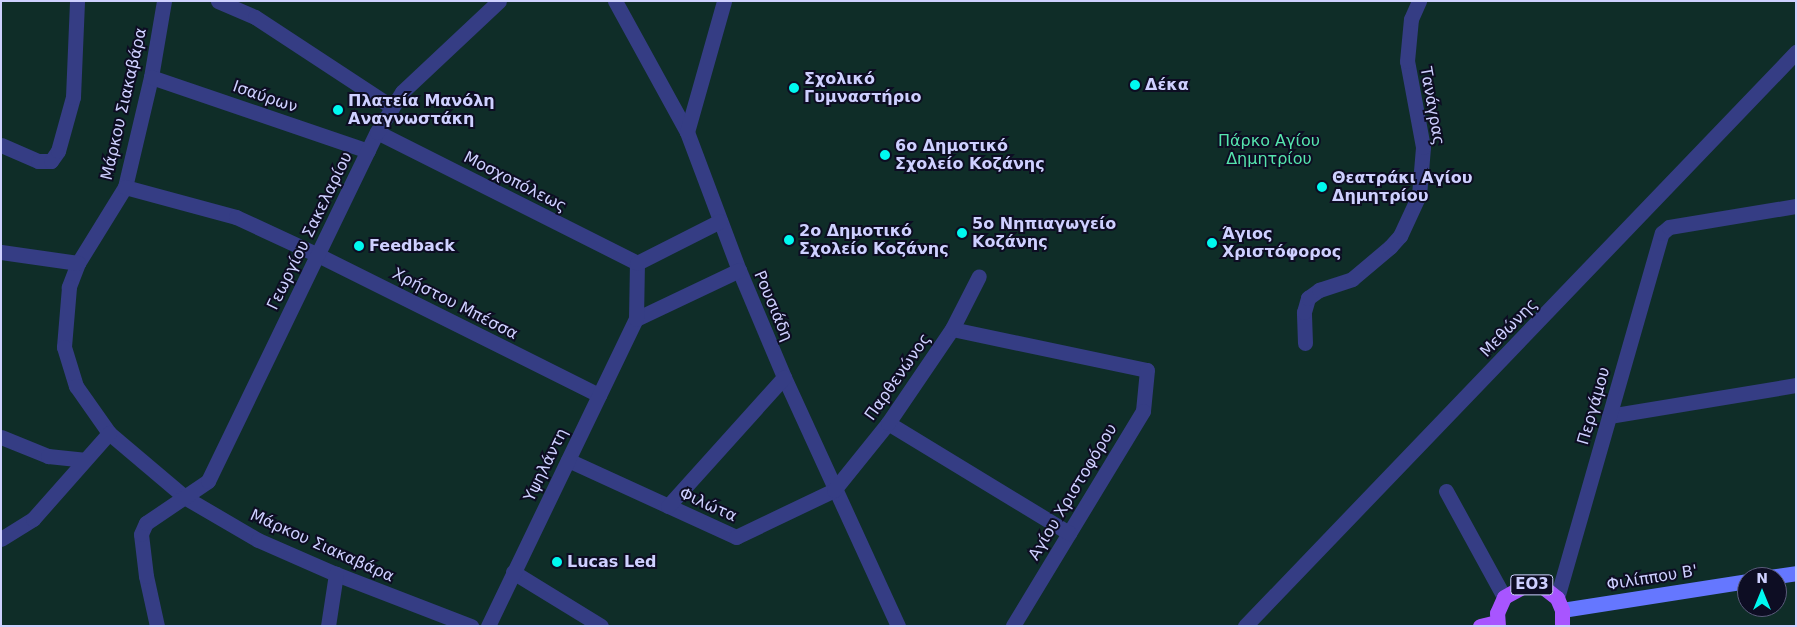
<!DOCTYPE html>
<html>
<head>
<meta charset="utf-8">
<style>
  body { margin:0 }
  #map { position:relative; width:1797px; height:627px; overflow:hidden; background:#0d0d23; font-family:"DejaVu Sans",sans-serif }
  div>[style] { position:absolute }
  .green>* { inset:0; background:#0f2d28 }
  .street>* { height:15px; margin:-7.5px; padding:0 7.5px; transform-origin:7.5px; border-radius:7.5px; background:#353d84 }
  .secondary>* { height:15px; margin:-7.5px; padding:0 7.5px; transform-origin:7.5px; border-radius:7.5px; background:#6577ff }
  .primary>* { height:15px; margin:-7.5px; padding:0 7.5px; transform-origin:7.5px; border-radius:7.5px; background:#a855ff }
  .dots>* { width:14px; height:14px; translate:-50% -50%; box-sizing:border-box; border:2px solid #0d0d23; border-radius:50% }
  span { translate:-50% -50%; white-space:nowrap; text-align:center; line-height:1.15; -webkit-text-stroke:4px #0d0d23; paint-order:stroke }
  .shield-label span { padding:1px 4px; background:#0d0d23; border:1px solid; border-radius:4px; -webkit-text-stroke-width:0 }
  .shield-label { font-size:15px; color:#ced0ff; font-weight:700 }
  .poi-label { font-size:16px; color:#ced0ff; font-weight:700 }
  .left { translate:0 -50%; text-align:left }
  .street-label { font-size:16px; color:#ced0ff }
  .park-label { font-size:16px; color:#55e5ad }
  .frame { position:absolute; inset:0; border:2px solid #ced0ff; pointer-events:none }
  .north { position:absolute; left:1737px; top:567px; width:50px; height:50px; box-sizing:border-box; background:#0d0d23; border:1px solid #5a5b7b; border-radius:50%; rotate:0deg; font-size:14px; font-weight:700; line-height:20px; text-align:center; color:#ced0ff }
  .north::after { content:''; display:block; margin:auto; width:18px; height:22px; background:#00f9f0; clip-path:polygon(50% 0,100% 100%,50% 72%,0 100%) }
</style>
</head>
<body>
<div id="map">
  <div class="green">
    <div style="clip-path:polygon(evenodd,1px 1px,1796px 1px,1796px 626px,1px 626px,1px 1px,1747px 577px,1777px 577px,1777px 607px,1747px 607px,1747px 577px)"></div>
  </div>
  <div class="street">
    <div style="left:164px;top:1px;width:77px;rotate:99.7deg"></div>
    <div style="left:151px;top:77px;width:113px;rotate:103.3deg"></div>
    <div style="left:125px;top:187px;width:89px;rotate:121.7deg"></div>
    <div style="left:78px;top:263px;width:26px;rotate:111deg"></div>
    <div style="left:69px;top:287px;width:60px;rotate:94.8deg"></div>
    <div style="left:64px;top:347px;width:41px;rotate:72.9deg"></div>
    <div style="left:76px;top:386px;width:57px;rotate:54.9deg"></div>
    <div style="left:109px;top:433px;width:101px;rotate:40.2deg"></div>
    <div style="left:186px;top:498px;width:83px;rotate:30.3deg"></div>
    <div style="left:258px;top:540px;width:85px;rotate:23.6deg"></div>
    <div style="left:336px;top:574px;width:145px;rotate:21.1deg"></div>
    <div style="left:218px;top:1px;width:40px;rotate:23.4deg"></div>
    <div style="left:255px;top:17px;width:164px;rotate:33.3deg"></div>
    <div style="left:615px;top:1px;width:149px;rotate:61.2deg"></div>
    <div style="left:687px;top:132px;width:147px;rotate:69.4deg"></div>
    <div style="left:739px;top:270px;width:116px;rotate:67.2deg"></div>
    <div style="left:784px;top:377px;width:274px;rotate:65.4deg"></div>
    <div style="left:151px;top:77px;width:229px;rotate:18.8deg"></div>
    <div style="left:377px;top:132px;width:291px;rotate:26.7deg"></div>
    <div style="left:687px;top:132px;width:136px;rotate:-74.2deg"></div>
    <div style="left:1px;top:145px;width:40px;rotate:23.4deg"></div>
    <div style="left:38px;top:161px;width:13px"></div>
    <div style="left:51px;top:161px;width:12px;rotate:-55deg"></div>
    <div style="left:58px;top:151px;width:56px;rotate:-74.5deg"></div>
    <div style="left:73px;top:97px;width:96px;rotate:-87.6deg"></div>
    <div style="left:125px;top:187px;width:115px;rotate:15.1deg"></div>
    <div style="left:236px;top:217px;width:90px;rotate:24.9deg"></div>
    <div style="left:318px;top:255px;width:314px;rotate:26.5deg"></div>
    <div style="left:1px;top:252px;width:78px;rotate:8.1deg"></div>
    <div style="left:636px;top:319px;width:114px;rotate:-25.4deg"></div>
    <div style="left:952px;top:329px;width:199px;rotate:11.9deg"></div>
    <div style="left:1147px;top:370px;width:41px;rotate:95.6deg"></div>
    <div style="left:1143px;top:411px;width:251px;rotate:121.2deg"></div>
    <div style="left:1305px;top:343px;width:31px;rotate:-92deg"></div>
    <div style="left:1304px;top:312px;width:15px;rotate:-74deg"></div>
    <div style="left:1308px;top:298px;width:14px;rotate:-36deg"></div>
    <div style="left:1319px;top:290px;width:35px;rotate:-18deg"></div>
    <div style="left:1352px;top:279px;width:50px;rotate:-40.1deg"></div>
    <div style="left:1390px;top:247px;width:15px;rotate:-48deg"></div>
    <div style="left:1400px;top:236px;width:45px;rotate:-65.1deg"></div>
    <div style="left:1419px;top:195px;width:48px;rotate:-85.2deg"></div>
    <div style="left:1423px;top:147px;width:87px;rotate:-100.5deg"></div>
    <div style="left:1407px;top:61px;width:42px;rotate:-84.6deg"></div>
    <div style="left:1411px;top:19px;width:20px;rotate:-66deg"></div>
    <div style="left:1609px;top:416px;width:190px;rotate:-9.4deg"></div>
    <div style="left:888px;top:423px;width:212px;rotate:31.3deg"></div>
    <div style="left:1px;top:437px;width:51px;rotate:22deg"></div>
    <div style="left:48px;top:456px;width:36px;rotate:6deg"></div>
    <div style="left:568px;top:460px;width:185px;rotate:24.6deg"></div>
    <div style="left:736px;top:537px;width:109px;rotate:-25.6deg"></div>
    <div style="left:834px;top:490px;width:86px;rotate:-51.1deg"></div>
    <div style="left:888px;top:423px;width:114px;rotate:-55.8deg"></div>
    <div style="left:952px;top:329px;width:59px;rotate:-63deg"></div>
    <div style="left:1446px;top:491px;width:121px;rotate:61.3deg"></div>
    <div style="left:668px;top:506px;width:173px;rotate:-48deg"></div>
    <div style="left:1px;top:539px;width:38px;rotate:-32deg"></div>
    <div style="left:33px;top:519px;width:115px;rotate:-48.5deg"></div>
    <div style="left:513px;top:572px;width:103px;rotate:31.5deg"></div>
    <div style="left:1557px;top:598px;width:380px;rotate:-74deg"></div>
    <div style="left:1662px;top:233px;width:9px;rotate:-41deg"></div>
    <div style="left:1669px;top:227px;width:129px;rotate:-9.4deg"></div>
    <div style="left:157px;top:626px;width:51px;rotate:-102.4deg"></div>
    <div style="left:146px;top:576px;width:42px;rotate:-96.8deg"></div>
    <div style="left:141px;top:534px;width:12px;rotate:-66deg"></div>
    <div style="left:146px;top:523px;width:75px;rotate:-34.1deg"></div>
    <div style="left:208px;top:481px;width:388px;rotate:-64.2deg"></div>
    <div style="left:377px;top:132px;width:47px;rotate:-58deg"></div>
    <div style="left:402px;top:92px;width:133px;rotate:-43.2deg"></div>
    <div style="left:328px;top:626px;width:53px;rotate:-81.3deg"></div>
    <div style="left:488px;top:626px;width:341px;rotate:-64.3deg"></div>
    <div style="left:636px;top:319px;width:56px;rotate:-89deg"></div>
    <div style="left:637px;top:263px;width:93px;rotate:-26.8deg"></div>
    <div style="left:1245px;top:626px;width:796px;rotate:-46.17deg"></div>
  </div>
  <div class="secondary">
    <div style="left:1769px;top:577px;width:27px;rotate:-8deg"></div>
    <div style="left:1562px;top:610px;width:187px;rotate:-8.9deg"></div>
  </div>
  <div class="primary">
    <div style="left:1480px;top:626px;width:17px;rotate:-13deg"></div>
    <div style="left:1498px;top:626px;width:13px;rotate:-94deg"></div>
    <div style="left:1497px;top:613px;width:17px;rotate:-66deg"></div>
    <div style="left:1504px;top:597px;width:25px;rotate:-29deg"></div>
    <div style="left:1526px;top:585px;width:17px;rotate:7deg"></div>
    <div style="left:1543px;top:587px;width:18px;rotate:38deg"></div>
    <div style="left:1557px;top:598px;width:13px;rotate:67deg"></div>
    <div style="left:1562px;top:610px;width:16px;rotate:90deg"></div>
  </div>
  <div class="dots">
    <div style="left:1135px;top:85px;background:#00f9f0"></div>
    <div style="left:794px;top:88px;background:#00f9f0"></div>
    <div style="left:338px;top:110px;background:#00f9f0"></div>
    <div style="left:885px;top:155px;background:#00f9f0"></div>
    <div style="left:1322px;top:187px;background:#00f9f0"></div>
    <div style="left:962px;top:233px;background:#00f9f0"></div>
    <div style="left:789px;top:240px;background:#00f9f0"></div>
    <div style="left:1212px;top:243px;background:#00f9f0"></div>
    <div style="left:359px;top:246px;background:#00f9f0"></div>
    <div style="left:557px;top:562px;background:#00f9f0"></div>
  </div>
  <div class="shield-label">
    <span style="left:1532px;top:585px">ΕΟ3</span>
  </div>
  <div class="poi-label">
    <span class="left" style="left:804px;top:88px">Σχολικό<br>Γυμναστήριο</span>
    <span class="left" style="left:1145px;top:85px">Δέκα</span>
    <span class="left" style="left:348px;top:110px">Πλατεία Μανόλη<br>Αναγνωστάκη</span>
    <span class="left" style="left:895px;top:155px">6ο Δημοτικό<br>Σχολείο Κοζάνης</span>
    <span class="left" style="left:1332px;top:187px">Θεατράκι Αγίου<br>Δημητρίου</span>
    <span class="left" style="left:972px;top:233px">5ο Νηπιαγωγείο<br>Κοζάνης</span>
    <span class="left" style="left:799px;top:240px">2ο Δημοτικό<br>Σχολείο Κοζάνης</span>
    <span class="left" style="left:1222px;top:243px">Άγιος<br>Χριστόφορος</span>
    <span class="left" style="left:369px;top:246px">Feedback</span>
    <span class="left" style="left:567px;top:562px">Lucas Led</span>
  </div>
  <div class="street-label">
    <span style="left:265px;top:97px;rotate:19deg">Ισαύρων</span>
    <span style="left:124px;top:104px;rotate:-77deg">Μάρκου Σιακαβάρα</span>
    <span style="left:1432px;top:106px;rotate:80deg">Τανάγρας</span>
    <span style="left:515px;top:182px;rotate:27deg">Μοσχοπόλεως</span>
    <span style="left:310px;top:231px;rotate:-64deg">Γεωργίου Σακελαρίου</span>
    <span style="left:455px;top:304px;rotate:27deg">Χρήστου Μπέσσα</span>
    <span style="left:773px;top:306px;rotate:67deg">Ρουσιάδη</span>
    <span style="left:1509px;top:328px;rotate:-46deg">Μεθώνης</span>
    <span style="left:898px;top:377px;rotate:-55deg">Παρθενώνος</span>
    <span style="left:1594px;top:406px;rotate:-74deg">Περγάμου</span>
    <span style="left:546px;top:465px;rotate:-64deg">Υψηλάντη</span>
    <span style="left:1073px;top:492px;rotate:-59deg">Αγίου Χριστοφόρου</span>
    <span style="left:708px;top:505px;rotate:24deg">Φιλώτα</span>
    <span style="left:322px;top:546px;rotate:24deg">Μάρκου Σιακαβάρα</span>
    <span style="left:1652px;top:578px;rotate:-9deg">Φιλίππου Β'</span>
  </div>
  <div class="park-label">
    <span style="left:1269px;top:150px">Πάρκο Αγίου<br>Δημητρίου</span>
  </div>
  <div class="frame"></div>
  <div class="north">N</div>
</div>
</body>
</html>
